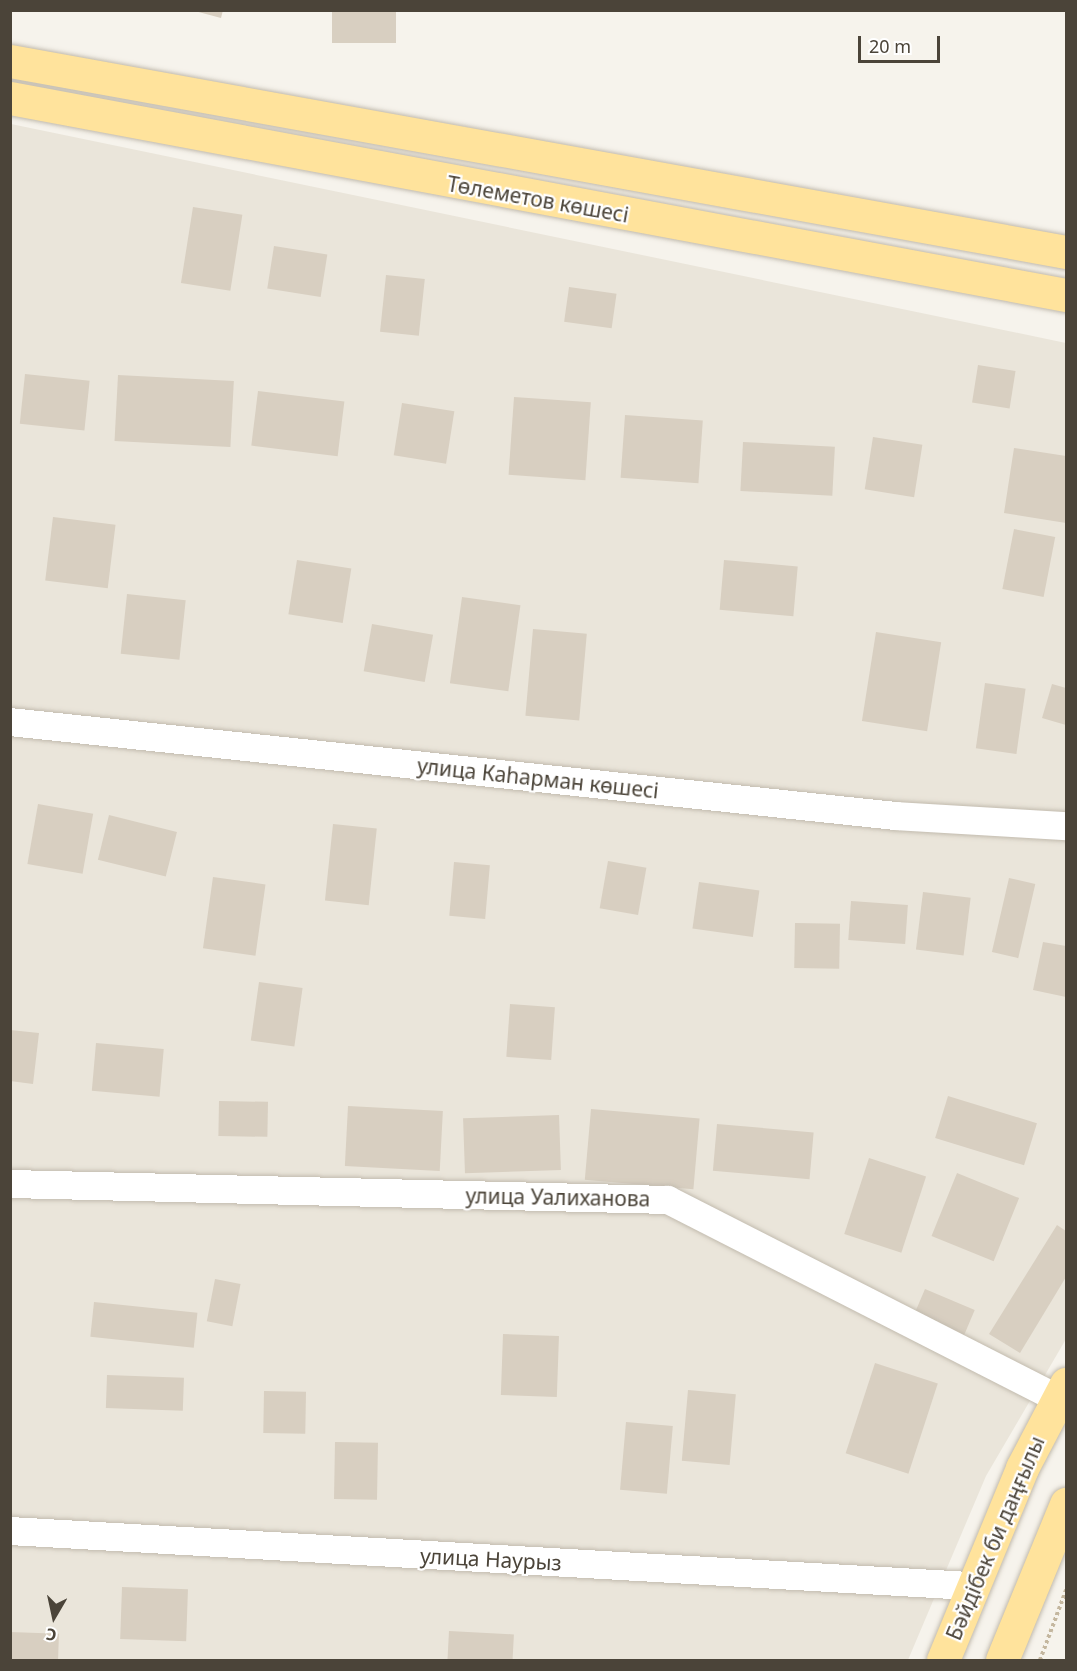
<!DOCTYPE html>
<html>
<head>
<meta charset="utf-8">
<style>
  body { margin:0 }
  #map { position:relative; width:1077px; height:1671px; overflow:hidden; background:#f6f3ec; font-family:"Noto Sans",sans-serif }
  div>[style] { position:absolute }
  .residential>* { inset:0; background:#eae5da }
  .building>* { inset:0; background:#d8cfc1; transform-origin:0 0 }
  .path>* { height:4px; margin-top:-2px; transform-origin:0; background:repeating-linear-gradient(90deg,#c4b79f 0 3px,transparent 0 6px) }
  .roads { filter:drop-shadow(0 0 2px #c2bbae) drop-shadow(0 0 2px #c2bbae) }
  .street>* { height:28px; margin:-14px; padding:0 14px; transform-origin:14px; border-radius:14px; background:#fff }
  .primary>* { height:33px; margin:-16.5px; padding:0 16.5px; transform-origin:16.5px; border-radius:16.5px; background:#ffe39c }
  span { translate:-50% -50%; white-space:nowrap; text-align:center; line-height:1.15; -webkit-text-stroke:4.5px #fff; paint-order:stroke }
  .street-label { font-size:21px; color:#4b4439 }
  .frame { position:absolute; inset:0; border:12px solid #4b4439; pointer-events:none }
  .north { position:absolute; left:24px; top:1587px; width:60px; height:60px; -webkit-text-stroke:4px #fff; paint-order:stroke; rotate:189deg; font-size:16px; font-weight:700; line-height:24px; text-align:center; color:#4b4439 }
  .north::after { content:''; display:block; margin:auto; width:21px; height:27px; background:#4b4439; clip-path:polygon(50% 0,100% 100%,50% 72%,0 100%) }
  .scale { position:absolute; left:858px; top:36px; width:82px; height:27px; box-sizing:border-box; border:3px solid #4b4439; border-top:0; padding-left:8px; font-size:18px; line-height:21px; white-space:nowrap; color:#4b4439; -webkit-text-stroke:4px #fff; paint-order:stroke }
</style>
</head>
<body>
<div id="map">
  <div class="residential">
    <div style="clip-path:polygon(11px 124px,1066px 343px,1066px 1339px,986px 1476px,908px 1660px,11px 1660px)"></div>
  </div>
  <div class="building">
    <div style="clip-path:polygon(191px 10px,223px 10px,221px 18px)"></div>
    <div style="left:332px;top:10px;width:64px;height:33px"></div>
    <div style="left:193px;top:207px;width:50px;height:77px;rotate:9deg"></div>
    <div style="left:274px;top:246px;width:54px;height:43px;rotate:9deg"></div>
    <div style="left:386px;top:275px;width:39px;height:57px;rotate:6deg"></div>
    <div style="left:569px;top:287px;width:48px;height:35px;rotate:8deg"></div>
    <div style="left:978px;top:365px;width:38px;height:38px;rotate:9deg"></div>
    <div style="left:25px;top:374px;width:65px;height:50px;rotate:6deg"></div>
    <div style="left:118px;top:375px;width:116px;height:66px;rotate:3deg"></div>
    <div style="left:258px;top:391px;width:87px;height:55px;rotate:7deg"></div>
    <div style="left:514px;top:397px;width:77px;height:78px;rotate:4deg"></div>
    <div style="left:402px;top:403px;width:53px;height:53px;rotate:9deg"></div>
    <div style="left:625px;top:415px;width:78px;height:63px;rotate:4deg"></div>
    <div style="left:873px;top:437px;width:50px;height:53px;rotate:9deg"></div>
    <div style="left:743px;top:442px;width:92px;height:49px;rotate:3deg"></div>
    <div style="clip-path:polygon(1014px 448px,1066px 456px,1066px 523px,1004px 513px)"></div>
    <div style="left:53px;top:517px;width:63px;height:64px;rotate:7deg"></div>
    <div style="left:1014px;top:529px;width:42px;height:61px;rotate:11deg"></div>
    <div style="left:297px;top:560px;width:55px;height:55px;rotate:9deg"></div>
    <div style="left:724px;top:560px;width:74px;height:50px;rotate:5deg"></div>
    <div style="left:127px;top:594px;width:59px;height:60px;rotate:6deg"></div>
    <div style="left:462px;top:597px;width:59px;height:87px;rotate:8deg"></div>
    <div style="left:372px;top:624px;width:62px;height:48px;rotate:10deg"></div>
    <div style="left:533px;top:629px;width:54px;height:87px;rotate:5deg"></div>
    <div style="left:876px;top:632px;width:66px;height:90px;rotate:9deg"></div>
    <div style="left:985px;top:683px;width:41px;height:66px;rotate:8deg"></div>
    <div style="clip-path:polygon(1052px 684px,1066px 688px,1066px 725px,1042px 718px)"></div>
    <div style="left:38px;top:804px;width:56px;height:61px;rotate:10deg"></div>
    <div style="left:109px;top:815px;width:70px;height:46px;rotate:14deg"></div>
    <div style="left:333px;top:824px;width:44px;height:77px;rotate:6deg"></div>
    <div style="left:608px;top:861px;width:39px;height:48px;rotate:10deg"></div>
    <div style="left:454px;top:862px;width:36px;height:54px;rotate:5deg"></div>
    <div style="left:213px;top:877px;width:53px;height:72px;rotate:8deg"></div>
    <div style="left:1009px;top:878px;width:27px;height:76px;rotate:13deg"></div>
    <div style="left:699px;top:882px;width:61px;height:47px;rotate:8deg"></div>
    <div style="left:923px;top:892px;width:48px;height:58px;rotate:7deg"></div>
    <div style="left:851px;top:901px;width:57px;height:39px;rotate:4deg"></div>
    <div style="left:795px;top:923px;width:45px;height:45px;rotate:1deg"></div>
    <div style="clip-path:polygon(1043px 942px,1066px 946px,1066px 997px,1033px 990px)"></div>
    <div style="left:259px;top:982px;width:44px;height:59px;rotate:8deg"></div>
    <div style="left:510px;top:1004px;width:45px;height:53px;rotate:4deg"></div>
    <div style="clip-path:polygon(10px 1030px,39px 1033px,33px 1084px,10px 1081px)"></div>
    <div style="left:96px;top:1043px;width:68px;height:48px;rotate:5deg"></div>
    <div style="left:948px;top:1096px;width:93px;height:44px;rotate:17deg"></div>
    <div style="left:219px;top:1101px;width:49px;height:35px;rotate:1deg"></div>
    <div style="left:348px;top:1106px;width:95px;height:60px;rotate:3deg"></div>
    <div style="left:591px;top:1109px;width:109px;height:71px;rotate:5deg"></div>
    <div style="left:559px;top:1115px;width:55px;height:96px;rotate:88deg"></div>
    <div style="left:717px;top:1124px;width:97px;height:47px;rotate:5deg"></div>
    <div style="left:869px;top:1158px;width:60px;height:80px;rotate:18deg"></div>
    <div style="left:957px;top:1173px;width:67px;height:68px;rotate:22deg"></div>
    <div style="clip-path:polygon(1057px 1225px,1066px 1231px,1066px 1277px,1020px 1353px,989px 1334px)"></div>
    <div style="left:215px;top:1279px;width:26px;height:43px;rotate:11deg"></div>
    <div style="left:925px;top:1289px;width:54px;height:27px;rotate:23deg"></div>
    <div style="left:94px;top:1302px;width:104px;height:35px;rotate:6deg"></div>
    <div style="left:503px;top:1334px;width:56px;height:61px;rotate:2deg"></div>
    <div style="left:875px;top:1363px;width:66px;height:95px;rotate:18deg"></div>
    <div style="left:107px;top:1375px;width:77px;height:33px;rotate:2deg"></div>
    <div style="left:688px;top:1390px;width:48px;height:71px;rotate:5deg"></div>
    <div style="left:264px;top:1391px;width:42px;height:42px;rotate:1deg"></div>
    <div style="left:626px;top:1422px;width:47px;height:68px;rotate:5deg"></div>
    <div style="left:335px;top:1442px;width:43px;height:57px;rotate:1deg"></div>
    <div style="left:122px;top:1587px;width:66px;height:52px;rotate:2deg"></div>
    <div style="left:449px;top:1631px;width:65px;height:29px;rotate:3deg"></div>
    <div style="left:10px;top:1632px;width:49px;height:28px;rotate:2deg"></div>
  </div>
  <div class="path">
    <div style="left:1040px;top:1660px;width:75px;rotate:-69.6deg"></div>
  </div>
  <div class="roads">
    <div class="street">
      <div style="left:10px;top:722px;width:891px;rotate:6.06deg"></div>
      <div style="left:896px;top:816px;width:170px;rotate:3.4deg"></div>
      <div style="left:10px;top:1184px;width:658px;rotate:1.39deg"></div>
      <div style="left:668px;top:1200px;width:438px;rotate:27deg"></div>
      <div style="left:10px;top:1531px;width:963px;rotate:3.28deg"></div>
    </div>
    <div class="primary">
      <div style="left:10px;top:61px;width:1073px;rotate:10.25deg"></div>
      <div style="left:10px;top:98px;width:1074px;rotate:10.57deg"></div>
      <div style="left:943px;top:1660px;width:208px;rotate:-67.6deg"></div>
      <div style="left:1022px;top:1468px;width:95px;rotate:-62.4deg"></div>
      <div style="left:1002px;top:1660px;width:169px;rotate:-67.7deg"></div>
    </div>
  </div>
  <div class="street-label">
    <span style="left:538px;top:199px;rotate:10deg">Төлеметов көшесі</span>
    <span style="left:538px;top:778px;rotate:6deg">улица Каһарман көшесі</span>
    <span style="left:558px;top:1197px;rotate:1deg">улица Уалиханова</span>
    <span style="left:995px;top:1538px;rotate:-67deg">Бәйдібек би даңғылы</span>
    <span style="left:491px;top:1559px;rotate:3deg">улица Наурыз</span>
  </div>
  <div class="frame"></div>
  <div class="north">С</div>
  <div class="scale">20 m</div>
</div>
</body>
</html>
